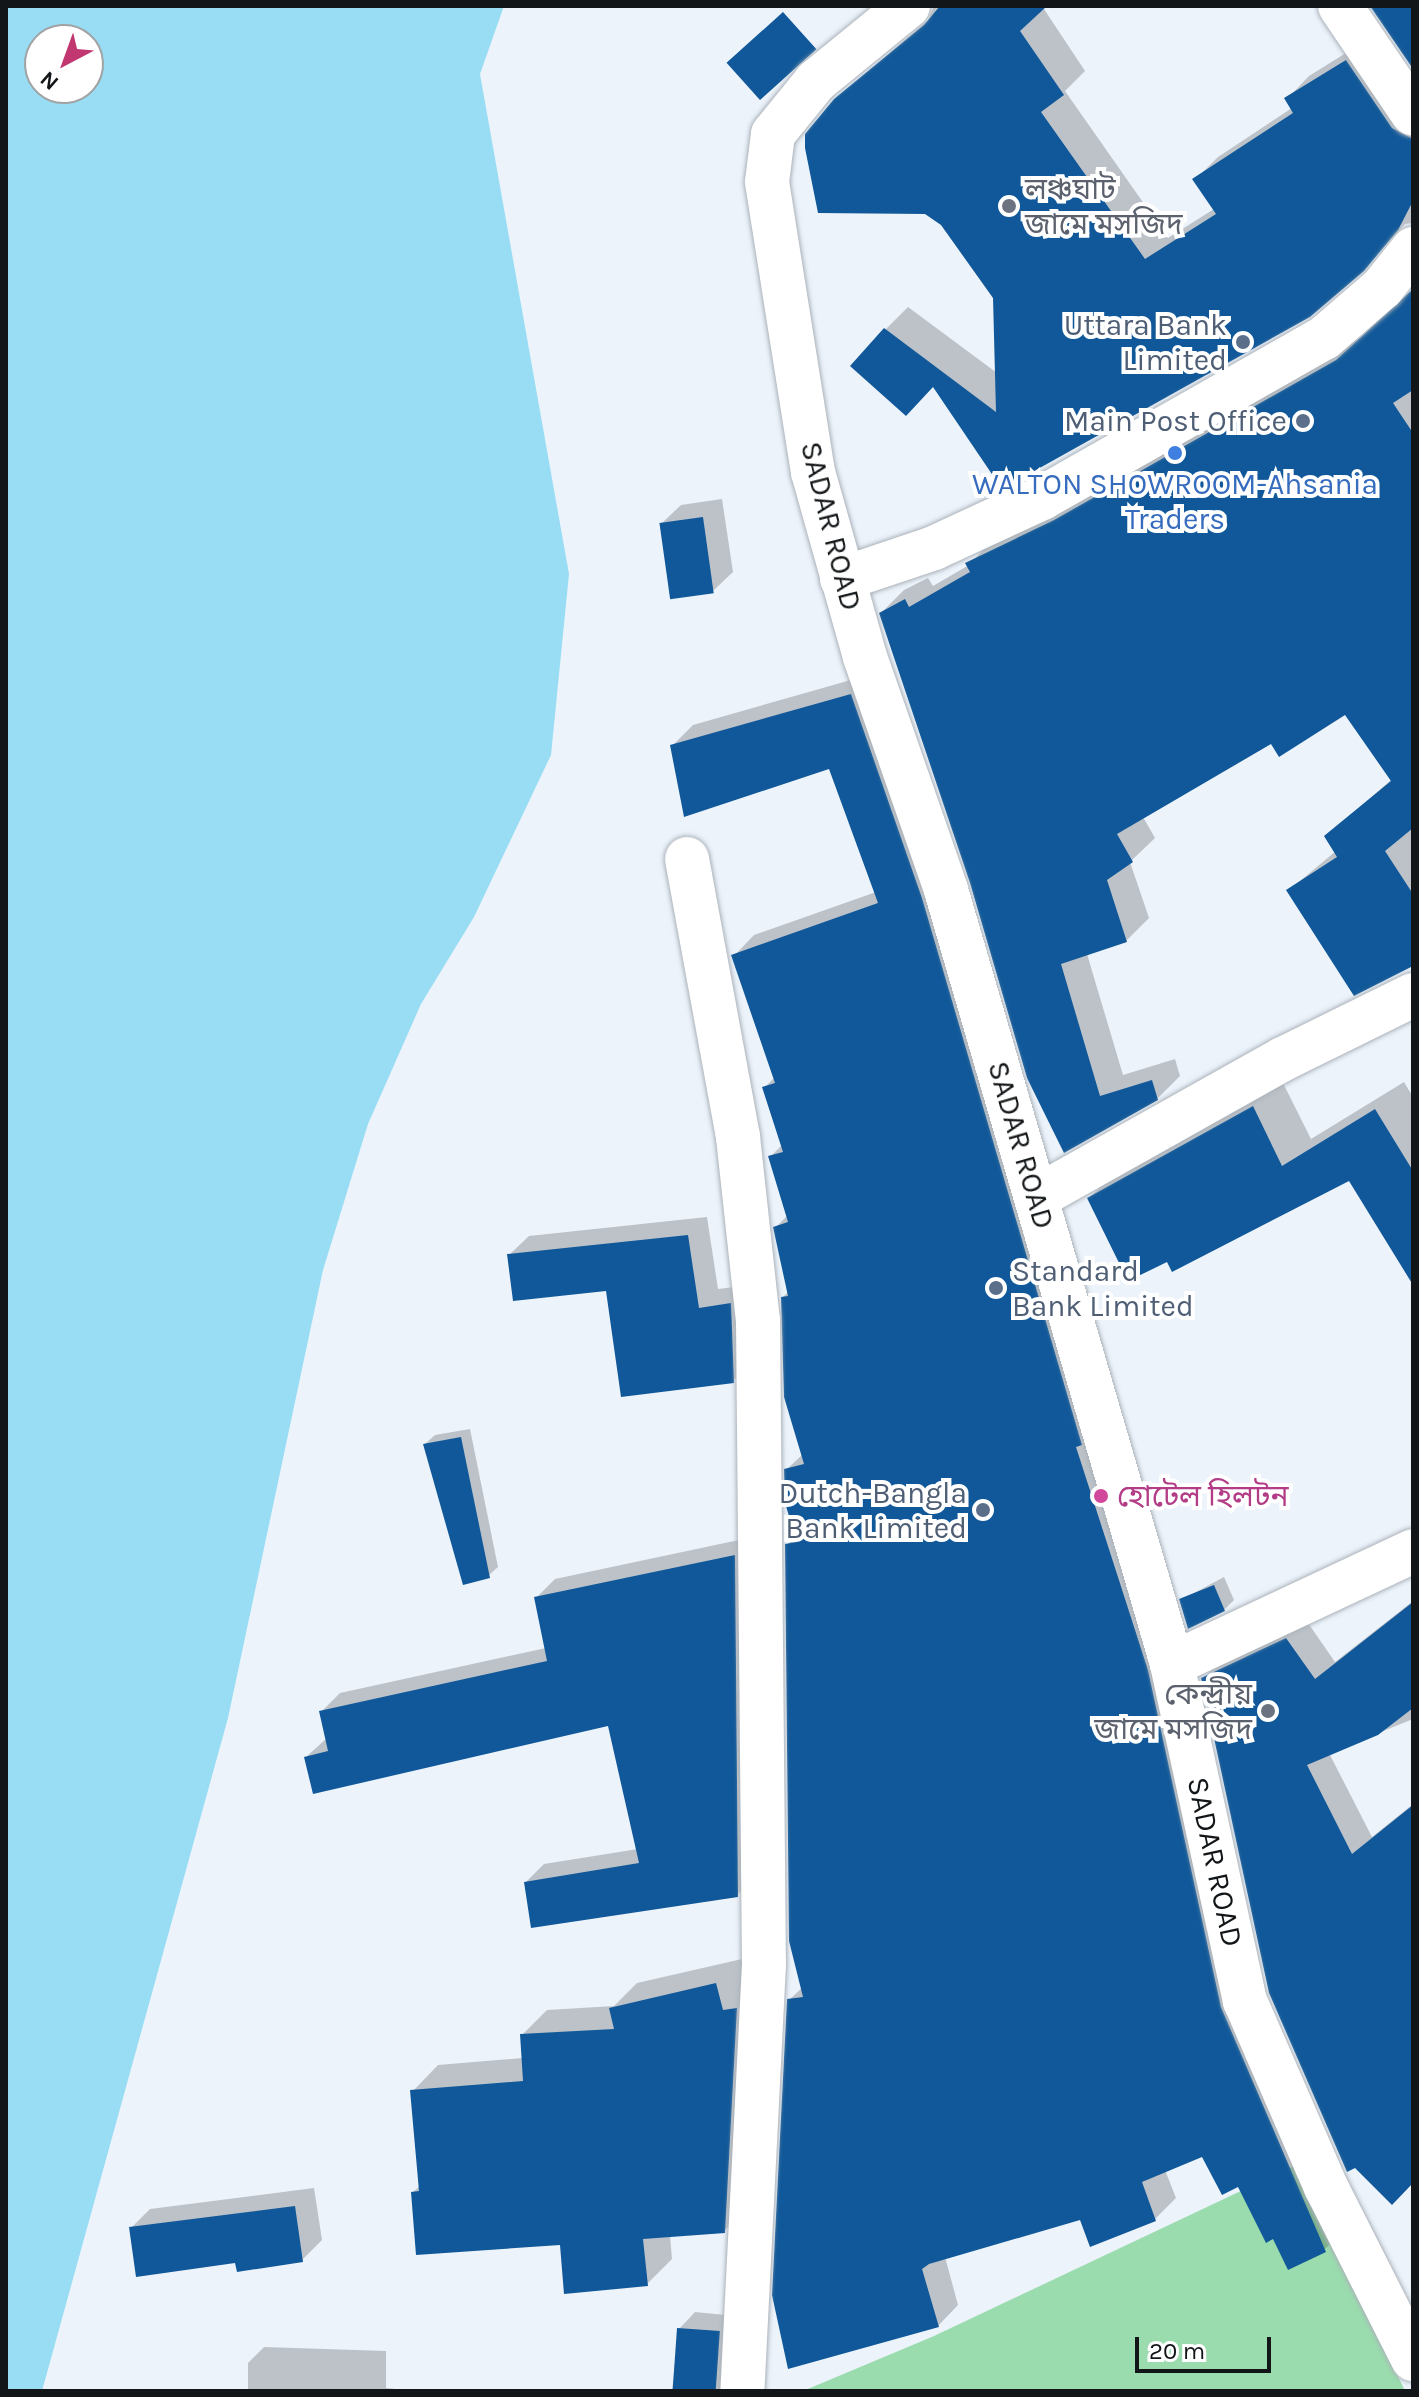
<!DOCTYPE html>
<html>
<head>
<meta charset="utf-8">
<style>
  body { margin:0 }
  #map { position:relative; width:1419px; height:2397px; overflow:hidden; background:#ecf3fb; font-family:Karla,"Noto Sans Bengali",sans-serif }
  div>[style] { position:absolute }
  .green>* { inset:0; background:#9adcae }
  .water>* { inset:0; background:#99ddf4 }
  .shadow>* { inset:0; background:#0003 }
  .building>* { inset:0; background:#105899; transform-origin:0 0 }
  .roads { filter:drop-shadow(0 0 2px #abb2b9) drop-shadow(0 0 2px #abb2b9) }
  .minor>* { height:44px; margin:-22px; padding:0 22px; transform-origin:22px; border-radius:22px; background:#fff }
  .dots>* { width:22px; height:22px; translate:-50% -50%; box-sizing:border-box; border:4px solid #fff; border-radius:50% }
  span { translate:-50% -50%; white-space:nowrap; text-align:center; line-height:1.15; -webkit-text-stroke:8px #fff; paint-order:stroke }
  .worship-label { font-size:30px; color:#5b616d }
  .left { translate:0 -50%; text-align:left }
  .right { translate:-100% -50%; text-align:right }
  .service-label { font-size:30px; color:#4e5e75 }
  .shop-label { font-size:30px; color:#366cbe }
  .street-label { font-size:30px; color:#131618 }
  .hotel-label { font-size:30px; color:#b23c85 }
  .frame { position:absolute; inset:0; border:8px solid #131618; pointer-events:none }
  .north { position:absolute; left:24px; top:24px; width:80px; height:80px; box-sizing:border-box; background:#fff; border:2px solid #a1a2a3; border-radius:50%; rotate:221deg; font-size:22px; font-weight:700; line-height:32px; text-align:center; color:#131618 }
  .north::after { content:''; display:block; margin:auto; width:28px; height:36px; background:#c1376f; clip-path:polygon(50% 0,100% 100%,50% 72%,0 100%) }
  .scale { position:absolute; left:1135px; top:2337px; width:136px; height:36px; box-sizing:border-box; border:4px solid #131618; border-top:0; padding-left:10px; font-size:24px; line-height:28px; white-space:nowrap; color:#131618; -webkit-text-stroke:6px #fff; paint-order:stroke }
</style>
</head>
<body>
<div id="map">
  <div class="green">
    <div style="clip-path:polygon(1298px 2164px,1405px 2391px,803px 2391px,934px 2336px)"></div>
  </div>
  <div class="water">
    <div style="clip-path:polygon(evenodd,6px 6px,504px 6px,480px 74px,569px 574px,551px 755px,474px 917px,421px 1004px,368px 1124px,323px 1270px,228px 1718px,42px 2391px,6px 2391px,6px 6px,40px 40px,88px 40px,88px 88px,40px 88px,40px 40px)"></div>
  </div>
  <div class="shadow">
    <div style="clip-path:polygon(934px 6px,1042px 6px,1085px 71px,1065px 91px,1168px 238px,1214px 209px,1195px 180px,1218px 157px,1292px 108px,1287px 99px,1309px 76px,1370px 38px,1413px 98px,1413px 223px,1405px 224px,1363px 269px,1002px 486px,934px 385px,885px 330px,908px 307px,997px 373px,995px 297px,943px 223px,835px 100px,928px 20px)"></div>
    <div style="clip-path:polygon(1413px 292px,1413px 960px,1288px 891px,1336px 851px,1326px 837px,1392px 779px,1345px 713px,1272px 741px,1143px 817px,1155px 838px,1130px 862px,1149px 918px,1126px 941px,1087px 954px,1123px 1075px,1175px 1059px,1180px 1076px,1157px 1099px,1065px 1150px,881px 613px,904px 590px,928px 578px,933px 586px,969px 565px,991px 541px,1079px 498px,1362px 337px)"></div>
    <div style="clip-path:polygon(722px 499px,733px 572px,713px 591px,661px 524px,681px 505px)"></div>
    <div style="clip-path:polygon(872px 674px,1241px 1985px,1345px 2229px,1324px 2250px,1274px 2237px,1239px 2184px,1203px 2154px,1165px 2170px,1176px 2198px,1155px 2219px,1081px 2217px,945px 2257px,958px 2305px,938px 2326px,789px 2000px,803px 1987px,787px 1545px,797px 1535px,786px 1470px,803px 1454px,783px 1297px,789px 1291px,775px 1228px,788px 1215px,770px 1157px,783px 1144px,764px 1088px,775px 1077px,734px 956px,754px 935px,876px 892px,830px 766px,672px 746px,693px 725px)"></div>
    <div style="clip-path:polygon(1281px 1079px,1311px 1139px,1404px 1082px,1413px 1097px,1413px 1281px,1350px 1178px,1168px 1260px,1089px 1198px,1118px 1170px)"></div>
    <div style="clip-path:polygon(707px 1217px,718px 1289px,750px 1285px,752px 1361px,733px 1381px,608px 1289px,509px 1255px,529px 1236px)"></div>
    <div style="clip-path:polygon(470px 1429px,498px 1567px,488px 1576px,425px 1444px,435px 1435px)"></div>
    <div style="clip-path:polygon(753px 1537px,756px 1876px,737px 1895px,526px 1882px,544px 1864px,638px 1849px,610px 1723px,306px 1757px,327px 1738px,321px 1712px,340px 1693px,546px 1648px,536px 1598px,555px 1579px)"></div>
    <div style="clip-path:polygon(1224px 1577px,1234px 1600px,1224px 1610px,1181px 1600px)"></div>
    <div style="clip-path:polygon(1413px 1601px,1413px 1719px,1329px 1753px,1372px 1837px,1413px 1804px,1413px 2181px,1203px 1679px,1222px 1659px,1306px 1620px,1335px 1662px)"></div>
    <div style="clip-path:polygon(742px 1959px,748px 1985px,750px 2205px,724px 2231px,670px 2235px,672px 2259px,647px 2284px,561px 2243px,413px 2192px,421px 2185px,413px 2091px,438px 2065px,523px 2058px,522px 2035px,547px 2010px,614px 2006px,637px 1983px)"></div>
    <div style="clip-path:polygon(314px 2188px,322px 2240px,302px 2260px,237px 2260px,131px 2228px,150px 2209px)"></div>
    <div style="clip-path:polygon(695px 2312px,736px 2316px,734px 2391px,672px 2391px,679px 2329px)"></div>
    <div style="clip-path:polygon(264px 2347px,386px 2351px,386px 2388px,415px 2391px,248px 2391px,248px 2363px)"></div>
  </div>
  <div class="building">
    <div style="clip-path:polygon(940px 6px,1047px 6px,1020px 31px,1064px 95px,1041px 112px,1145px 259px,1216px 214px,1192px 179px,1293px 113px,1284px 98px,1346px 60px,1392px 128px,1413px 139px,1413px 201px,1398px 230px,1364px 271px,1310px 317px,1002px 489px,933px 387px,906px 416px,850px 366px,884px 328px,996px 412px,993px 298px,941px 225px,925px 214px,818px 213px,805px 148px,805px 134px,834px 99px,924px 25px)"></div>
    <div style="clip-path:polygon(1370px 6px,1413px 6px,1413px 69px)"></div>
    <div style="left:783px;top:12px;width:50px;height:76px;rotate:48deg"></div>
    <div style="clip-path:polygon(1413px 289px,1413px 390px,1393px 403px,1413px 433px,1413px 828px,1385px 851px,1413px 894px,1413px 966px,1354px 996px,1286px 890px,1337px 857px,1324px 836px,1391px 781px,1345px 715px,1279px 757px,1271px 744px,1117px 834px,1133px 862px,1107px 880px,1127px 942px,1061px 964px,1100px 1096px,1152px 1080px,1158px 1100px,1064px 1153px,1027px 1078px,970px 883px,879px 613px,905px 599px,909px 607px,970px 572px,965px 563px,1054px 520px,1336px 360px)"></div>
    <div style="left:703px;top:517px;width:77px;height:44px;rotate:82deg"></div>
    <div style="clip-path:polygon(851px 694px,922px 898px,1082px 1445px,1076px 1447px,1148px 1670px,1221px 2007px,1326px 2252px,1288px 2270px,1273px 2239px,1266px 2243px,1238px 2187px,1222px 2195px,1202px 2157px,1142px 2182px,1156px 2221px,1090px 2247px,1080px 2220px,929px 2264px,922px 2269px,939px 2327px,788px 2369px,772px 2295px,787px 1999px,803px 1997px,789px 1941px,785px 1544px,797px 1542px,785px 1503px,784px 1469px,804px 1464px,784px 1397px,781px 1297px,788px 1296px,773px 1227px,788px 1222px,768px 1156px,783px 1152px,762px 1087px,775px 1083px,731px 955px,878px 903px,829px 769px,684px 817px,670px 745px)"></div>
    <div style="clip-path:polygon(1253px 1106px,1282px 1166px,1375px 1109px,1413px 1171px,1413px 1285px,1349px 1181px,1172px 1272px,1167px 1262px,1128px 1281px,1087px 1198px)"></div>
    <div style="clip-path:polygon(688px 1235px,699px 1308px,731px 1303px,734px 1383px,621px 1397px,606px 1291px,513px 1301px,507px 1254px)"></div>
    <div style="clip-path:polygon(461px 1437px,490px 1578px,463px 1585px,423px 1444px)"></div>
    <div style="clip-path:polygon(735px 1555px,738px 1897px,531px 1928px,524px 1882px,639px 1863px,608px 1726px,313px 1794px,304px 1757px,328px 1751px,319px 1711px,547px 1661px,534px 1597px)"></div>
    <div style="clip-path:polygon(1214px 1585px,1225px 1611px,1188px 1629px,1179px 1599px)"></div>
    <div style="clip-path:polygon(1413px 1602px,1413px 1708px,1378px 1735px,1307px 1765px,1352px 1854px,1413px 1805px,1413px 2183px,1392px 2205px,1355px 2168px,1347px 2172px,1269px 1993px,1201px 1678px,1286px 1638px,1315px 1679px)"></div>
    <div style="clip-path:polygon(716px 1983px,723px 2010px,737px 2008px,725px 2233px,643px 2239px,648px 2286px,564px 2294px,560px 2245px,416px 2255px,411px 2192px,419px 2191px,410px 2090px,523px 2081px,520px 2034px,614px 2029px,609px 2008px)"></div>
    <div style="clip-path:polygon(295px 2206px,303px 2262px,237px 2272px,235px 2263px,136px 2277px,129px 2227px)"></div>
    <div style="left:677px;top:2328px;width:43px;height:63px;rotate:4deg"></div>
  </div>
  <div class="roads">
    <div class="minor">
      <div style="left:908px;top:6px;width:119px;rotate:140.8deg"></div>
      <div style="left:816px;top:81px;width:68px;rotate:129.1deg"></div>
      <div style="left:773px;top:134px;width:48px;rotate:97.1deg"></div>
      <div style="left:767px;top:182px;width:294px;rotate:81deg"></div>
      <div style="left:813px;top:472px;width:192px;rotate:74.3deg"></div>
      <div style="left:865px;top:657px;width:247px;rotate:70.8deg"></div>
      <div style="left:946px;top:890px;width:806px;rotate:73.72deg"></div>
      <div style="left:1172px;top:1664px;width:345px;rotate:77.8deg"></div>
      <div style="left:1245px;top:2001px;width:203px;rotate:66.5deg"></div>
      <div style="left:1326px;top:2187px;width:193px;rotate:63.2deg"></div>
      <div style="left:1340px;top:6px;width:130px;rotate:55.9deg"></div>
      <div style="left:842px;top:579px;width:97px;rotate:-18.6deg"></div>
      <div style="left:934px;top:548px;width:119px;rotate:-24.8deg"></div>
      <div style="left:1042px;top:498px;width:324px;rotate:-29.6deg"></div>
      <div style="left:1324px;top:338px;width:77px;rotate:-40.8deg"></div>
      <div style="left:1382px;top:288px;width:50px;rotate:-51.5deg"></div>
      <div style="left:687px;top:859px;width:283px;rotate:79.6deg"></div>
      <div style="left:738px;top:1137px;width:184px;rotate:83.8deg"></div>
      <div style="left:758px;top:1320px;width:644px;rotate:89.47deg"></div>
      <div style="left:764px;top:1964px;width:428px;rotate:92.9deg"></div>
      <div style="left:1037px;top:1197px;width:282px;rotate:-29.3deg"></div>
      <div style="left:1283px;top:1059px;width:145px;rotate:-26.2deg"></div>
      <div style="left:1172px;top:1664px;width:266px;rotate:-25.1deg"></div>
    </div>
  </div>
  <div class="dots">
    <div style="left:1009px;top:206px;background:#6b7280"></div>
    <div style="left:1243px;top:342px;background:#5c6f8a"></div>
    <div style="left:1303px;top:421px;background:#5c6f8a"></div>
    <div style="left:1175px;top:453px;background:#3f7fe0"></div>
    <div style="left:996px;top:1288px;background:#5c6f8a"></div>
    <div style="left:1101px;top:1496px;background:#d1479c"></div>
    <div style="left:983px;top:1510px;background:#5c6f8a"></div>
    <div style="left:1268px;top:1711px;background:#6b7280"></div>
  </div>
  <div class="worship-label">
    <span class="left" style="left:1025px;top:206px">লঞ্চঘাট<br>জামে মসজিদ</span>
    <span class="right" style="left:1252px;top:1711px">কেন্দ্রীয়<br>জামে মসজিদ</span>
  </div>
  <div class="service-label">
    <span class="right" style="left:1227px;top:342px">Uttara Bank<br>Limited</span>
    <span class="right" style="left:1287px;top:421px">Main Post Office</span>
    <span class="left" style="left:1012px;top:1288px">Standard<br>Bank Limited</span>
    <span class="right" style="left:967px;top:1510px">Dutch-Bangla<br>Bank Limited</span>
  </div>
  <div class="shop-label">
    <span style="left:1175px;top:501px">WALTON SHOWROOM-Ahsania<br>Traders</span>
  </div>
  <div class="street-label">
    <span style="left:831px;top:526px;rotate:76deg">SADAR ROAD</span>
    <span style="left:1021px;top:1145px;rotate:74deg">SADAR ROAD</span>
    <span style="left:1215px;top:1862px;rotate:78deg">SADAR ROAD</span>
  </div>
  <div class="hotel-label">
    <span class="left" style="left:1117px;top:1496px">হোটেল হিলটন</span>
  </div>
  <div class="frame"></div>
  <div class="north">N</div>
  <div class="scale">20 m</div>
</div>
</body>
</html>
